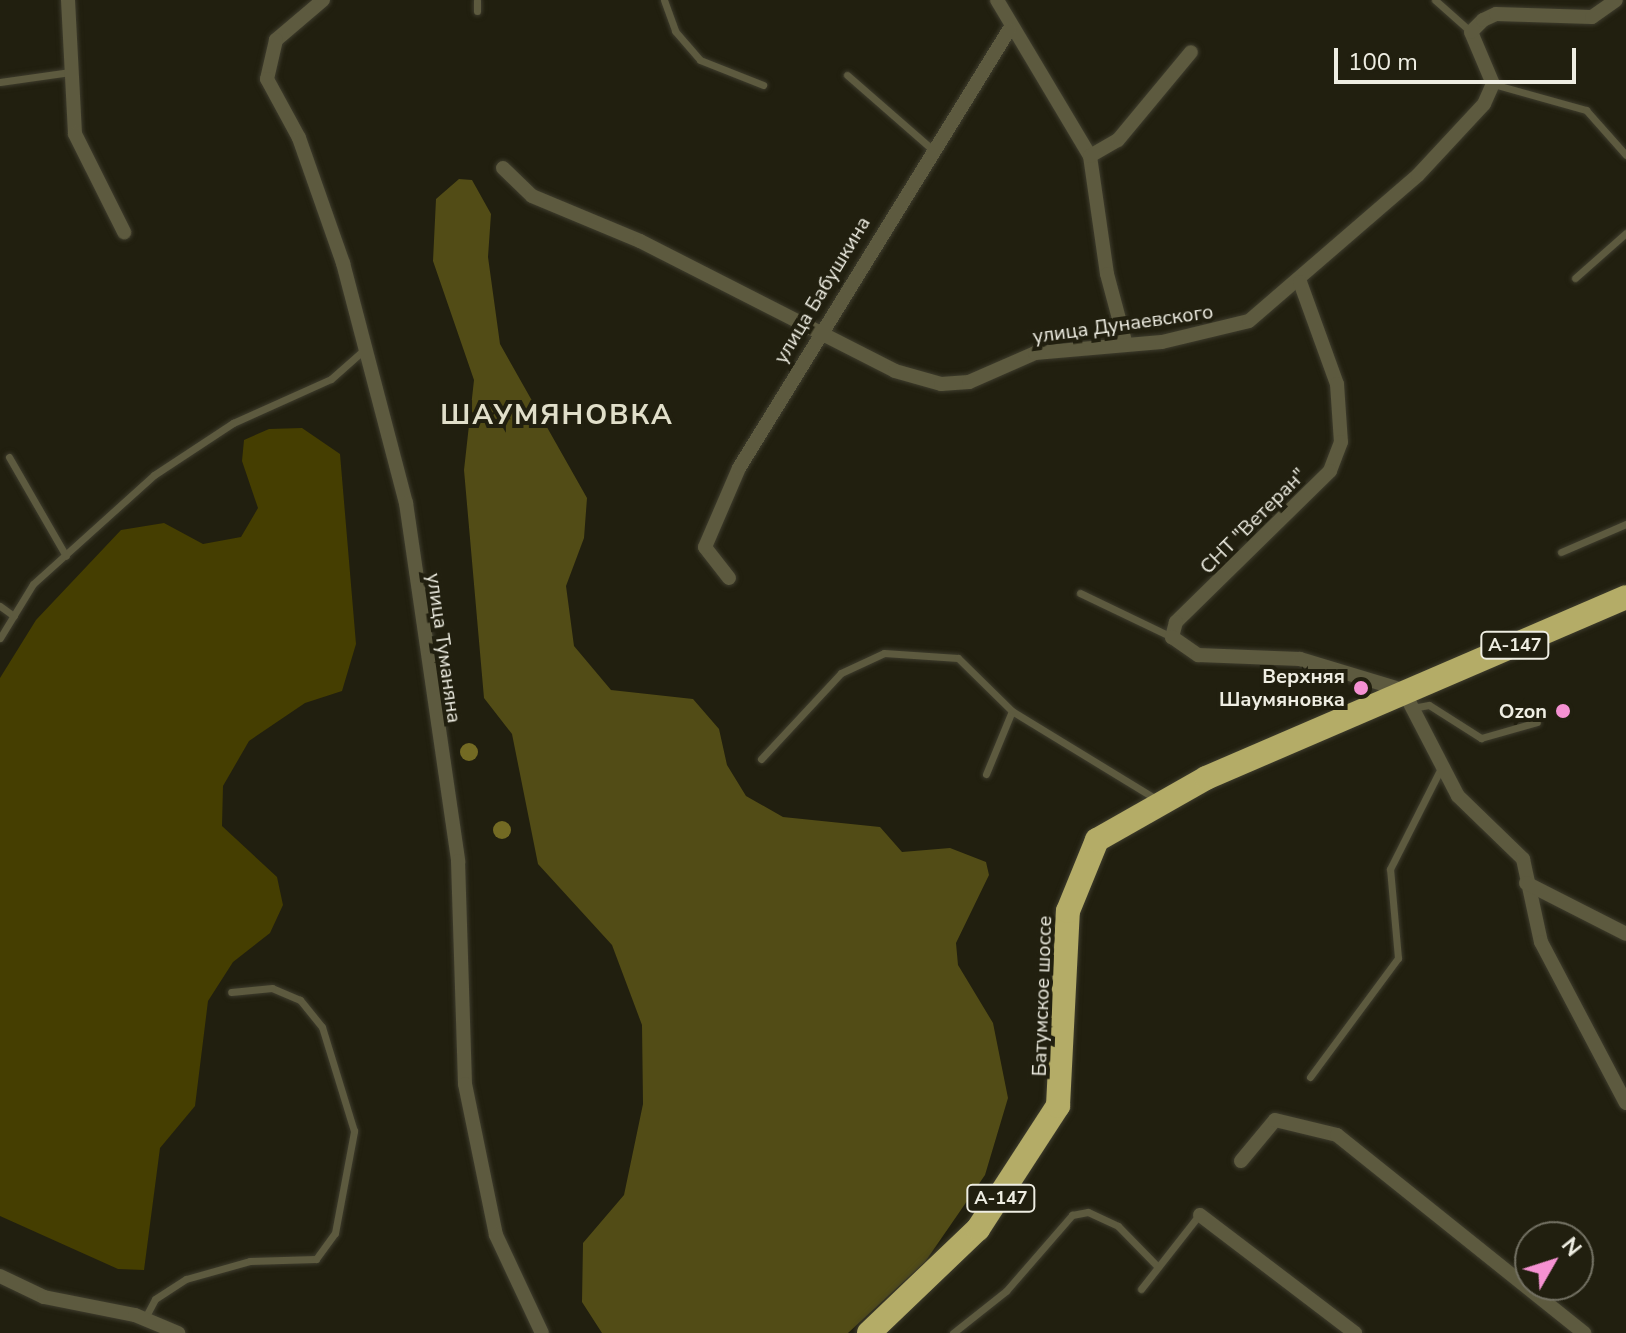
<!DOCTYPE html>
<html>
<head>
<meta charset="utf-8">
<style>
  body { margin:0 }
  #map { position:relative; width:1626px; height:1333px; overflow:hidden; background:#211f0f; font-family:"Nunito Sans",sans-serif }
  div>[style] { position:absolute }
  .green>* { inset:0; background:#453e01 }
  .forest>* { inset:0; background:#524c16 }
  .water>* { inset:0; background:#736a23 }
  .round { border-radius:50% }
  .roads { filter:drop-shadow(0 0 2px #3e3c2d) drop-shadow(0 0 2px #3e3c2d) }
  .lane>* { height:7px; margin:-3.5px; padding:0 3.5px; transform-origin:3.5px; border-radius:3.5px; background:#5d5a3f }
  .street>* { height:14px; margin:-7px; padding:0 7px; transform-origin:7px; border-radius:7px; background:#5d5a3f }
  .highway>* { height:24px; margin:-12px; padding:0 12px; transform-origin:12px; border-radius:12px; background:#b4ac67 }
  .dots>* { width:22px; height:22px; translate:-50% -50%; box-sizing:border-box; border:4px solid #211f0f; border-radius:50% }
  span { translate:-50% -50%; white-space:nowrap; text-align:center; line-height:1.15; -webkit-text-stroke:8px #211f0f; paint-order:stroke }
  .shield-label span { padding:2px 6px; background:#211f0f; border:2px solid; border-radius:6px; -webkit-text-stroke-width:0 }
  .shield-label { font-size:18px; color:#eeede2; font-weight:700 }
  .street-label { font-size:20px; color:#eeede2 }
  .poi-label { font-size:20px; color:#eeede2; font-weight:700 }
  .right { translate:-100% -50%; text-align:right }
  .district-label { font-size:28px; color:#e1dfca; font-weight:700; letter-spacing:2px }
  .north { position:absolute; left:1514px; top:1221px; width:80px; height:80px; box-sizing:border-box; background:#211f0f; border:2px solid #737163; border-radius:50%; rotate:51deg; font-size:22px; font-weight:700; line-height:32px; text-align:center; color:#eeede2 }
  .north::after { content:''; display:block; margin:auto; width:28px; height:36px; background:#f591d2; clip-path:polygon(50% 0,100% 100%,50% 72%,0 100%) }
  .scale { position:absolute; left:1334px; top:48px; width:242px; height:36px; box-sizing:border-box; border:4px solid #eeede2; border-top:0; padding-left:10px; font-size:24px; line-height:28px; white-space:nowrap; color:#eeede2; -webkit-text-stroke:6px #211f0f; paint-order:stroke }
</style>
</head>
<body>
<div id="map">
  <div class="green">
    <div style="clip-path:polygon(302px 428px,340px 454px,356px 644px,342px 691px,305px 703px,249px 741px,223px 786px,222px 826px,277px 877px,283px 905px,270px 933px,233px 962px,208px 1001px,195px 1106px,160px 1148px,144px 1270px,118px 1269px,0 1216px,0 678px,36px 620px,121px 530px,164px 523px,203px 544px,241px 537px,258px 508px,242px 461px,244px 440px,269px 429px)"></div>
  </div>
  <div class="forest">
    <div style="clip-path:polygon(459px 179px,472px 180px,491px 214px,488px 257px,500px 344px,587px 498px,584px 538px,566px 586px,574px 646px,611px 690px,693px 699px,719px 729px,727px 765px,746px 796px,783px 817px,880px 827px,902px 852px,950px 848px,986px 862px,989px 875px,956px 943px,958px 965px,993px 1023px,1008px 1098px,985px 1175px,925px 1262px,848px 1333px,602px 1333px,582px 1302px,583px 1243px,624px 1195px,643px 1104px,642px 1025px,612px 945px,538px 864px,512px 734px,484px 698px,464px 470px,474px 380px,433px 261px,436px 199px)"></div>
  </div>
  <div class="water">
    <div class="round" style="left:460px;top:743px;width:18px;height:18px"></div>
    <div class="round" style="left:493px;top:821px;width:18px;height:18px"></div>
  </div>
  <div class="roads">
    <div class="lane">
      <div style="left:664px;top:0;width:33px;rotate:70deg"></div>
      <div style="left:675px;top:31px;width:38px;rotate:49deg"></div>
      <div style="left:700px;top:60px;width:68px;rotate:21.6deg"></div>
      <div style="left:1435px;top:0;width:48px;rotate:41.6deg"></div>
      <div style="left:477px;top:11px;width:11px;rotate:-90deg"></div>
      <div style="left:847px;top:75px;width:114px;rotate:41.1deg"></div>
      <div style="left:0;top:82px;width:71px;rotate:-8.1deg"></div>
      <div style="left:1493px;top:84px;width:97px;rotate:15.6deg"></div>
      <div style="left:1586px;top:110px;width:60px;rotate:48.4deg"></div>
      <div style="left:1575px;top:278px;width:68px;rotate:-41.4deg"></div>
      <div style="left:9px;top:457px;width:114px;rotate:60.1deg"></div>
      <div style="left:1561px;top:552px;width:71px;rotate:-23.3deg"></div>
      <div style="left:1080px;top:593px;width:102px;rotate:25.6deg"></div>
      <div style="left:0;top:606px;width:17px;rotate:36deg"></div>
      <div style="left:0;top:638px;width:63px;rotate:-58.6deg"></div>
      <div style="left:33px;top:584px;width:163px;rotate:-42deg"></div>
      <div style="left:154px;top:475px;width:95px;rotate:-33.4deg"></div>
      <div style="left:233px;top:423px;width:107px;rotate:-24.2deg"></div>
      <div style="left:331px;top:379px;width:45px;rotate:-41.4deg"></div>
      <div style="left:1412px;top:708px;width:17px;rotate:-10deg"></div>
      <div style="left:1429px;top:705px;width:62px;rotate:32.4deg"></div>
      <div style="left:1481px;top:738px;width:58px;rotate:-15.9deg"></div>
      <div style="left:761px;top:759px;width:117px;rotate:-47.1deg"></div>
      <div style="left:841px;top:673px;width:47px;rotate:-24.9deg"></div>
      <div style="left:884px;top:653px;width:74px;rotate:3.9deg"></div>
      <div style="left:958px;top:658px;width:76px;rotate:44.5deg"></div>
      <div style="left:986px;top:774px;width:68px;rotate:-67.6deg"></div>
      <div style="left:1012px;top:711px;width:171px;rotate:31.4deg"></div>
      <div style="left:1310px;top:1077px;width:148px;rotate:-53.5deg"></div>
      <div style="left:1398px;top:958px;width:89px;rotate:-95.1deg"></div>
      <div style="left:1390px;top:869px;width:111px;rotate:-63.2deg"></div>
      <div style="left:1141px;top:1289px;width:94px;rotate:-51.9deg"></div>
      <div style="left:145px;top:1318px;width:21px;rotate:-62deg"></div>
      <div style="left:155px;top:1299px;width:37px;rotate:-33deg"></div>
      <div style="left:186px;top:1279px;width:66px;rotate:-15.7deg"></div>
      <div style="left:250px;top:1261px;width:66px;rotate:-1.7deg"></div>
      <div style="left:316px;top:1259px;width:32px;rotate:-54deg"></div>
      <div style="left:335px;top:1233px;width:104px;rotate:-79.4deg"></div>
      <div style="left:354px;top:1131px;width:109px;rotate:-107.1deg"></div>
      <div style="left:322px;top:1027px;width:35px;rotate:-129deg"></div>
      <div style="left:300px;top:1000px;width:30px;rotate:-157deg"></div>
      <div style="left:272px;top:988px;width:41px;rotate:174.4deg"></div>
      <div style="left:953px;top:1333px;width:68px;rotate:-38.4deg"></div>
      <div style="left:1006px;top:1291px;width:101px;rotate:-49deg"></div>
      <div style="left:1072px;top:1215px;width:16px;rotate:-11deg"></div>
      <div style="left:1088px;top:1212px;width:33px;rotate:25deg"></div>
      <div style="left:1118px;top:1226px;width:57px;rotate:45.7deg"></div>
    </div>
    <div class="street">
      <div style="left:68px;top:0;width:134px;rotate:87deg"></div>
      <div style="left:75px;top:134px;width:110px;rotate:63.4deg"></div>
      <div style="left:323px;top:0;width:62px;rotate:139.6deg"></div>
      <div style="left:276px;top:40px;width:40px;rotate:103deg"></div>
      <div style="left:267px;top:79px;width:67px;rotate:61.5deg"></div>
      <div style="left:299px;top:138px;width:133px;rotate:70.6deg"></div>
      <div style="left:343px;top:263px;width:248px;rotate:75.3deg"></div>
      <div style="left:406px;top:503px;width:362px;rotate:81.7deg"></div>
      <div style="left:458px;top:861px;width:223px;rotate:88.2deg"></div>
      <div style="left:465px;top:1084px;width:154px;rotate:78.4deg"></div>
      <div style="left:496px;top:1235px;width:108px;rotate:64.9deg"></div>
      <div style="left:997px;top:0;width:182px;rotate:59.2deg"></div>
      <div style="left:1090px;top:156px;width:119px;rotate:81.8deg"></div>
      <div style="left:1107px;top:274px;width:73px;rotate:75deg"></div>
      <div style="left:1090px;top:156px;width:32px;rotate:-30deg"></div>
      <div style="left:1118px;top:140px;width:114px;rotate:-50.3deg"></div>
      <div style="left:503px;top:168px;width:40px;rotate:44deg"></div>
      <div style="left:532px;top:196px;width:117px;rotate:22.6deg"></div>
      <div style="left:640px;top:241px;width:286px;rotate:27deg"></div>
      <div style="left:895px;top:371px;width:48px;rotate:15.8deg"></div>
      <div style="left:941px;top:384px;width:28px;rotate:-4deg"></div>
      <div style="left:969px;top:382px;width:72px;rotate:-23.7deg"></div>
      <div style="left:1035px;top:353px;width:127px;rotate:-5deg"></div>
      <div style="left:1162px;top:342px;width:89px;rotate:-13.6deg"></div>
      <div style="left:1249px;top:321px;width:223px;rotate:-40.8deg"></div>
      <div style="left:1418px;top:175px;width:97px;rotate:-47.1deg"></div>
      <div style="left:1484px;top:104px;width:22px;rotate:-66deg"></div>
      <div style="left:1493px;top:84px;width:56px;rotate:-112.9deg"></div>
      <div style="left:1471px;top:32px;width:17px;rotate:-45deg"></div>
      <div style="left:1483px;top:20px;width:14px;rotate:-25deg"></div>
      <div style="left:1496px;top:14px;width:96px;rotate:1.8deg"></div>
      <div style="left:1592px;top:17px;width:29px;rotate:-35deg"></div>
      <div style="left:1300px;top:282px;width:109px;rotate:70.1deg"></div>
      <div style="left:1337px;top:384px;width:58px;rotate:86.1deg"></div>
      <div style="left:1341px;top:442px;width:31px;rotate:111deg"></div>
      <div style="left:1330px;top:471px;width:216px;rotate:135.6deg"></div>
      <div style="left:1176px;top:622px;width:16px;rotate:105deg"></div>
      <div style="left:1172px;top:637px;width:32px;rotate:35deg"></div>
      <div style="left:1198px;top:655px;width:102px;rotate:2.2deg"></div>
      <div style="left:1300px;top:659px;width:108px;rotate:16.8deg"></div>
      <div style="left:1403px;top:690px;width:119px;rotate:62.6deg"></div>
      <div style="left:1458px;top:796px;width:91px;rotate:44.1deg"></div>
      <div style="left:1523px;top:859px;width:85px;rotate:77.8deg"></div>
      <div style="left:1541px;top:942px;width:182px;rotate:62.2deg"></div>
      <div style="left:729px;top:578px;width:39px;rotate:-128deg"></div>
      <div style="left:705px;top:547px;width:86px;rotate:-66.7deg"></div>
      <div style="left:739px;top:468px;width:515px;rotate:-58.35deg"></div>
      <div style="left:1526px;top:883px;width:112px;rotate:27deg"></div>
      <div style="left:1241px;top:1161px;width:53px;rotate:-50.3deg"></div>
      <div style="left:1275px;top:1120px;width:64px;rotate:13.6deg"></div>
      <div style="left:1337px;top:1135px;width:317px;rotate:38.7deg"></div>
      <div style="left:1200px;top:1215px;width:195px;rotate:37.3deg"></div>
      <div style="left:0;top:1276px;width:49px;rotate:25.5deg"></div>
      <div style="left:44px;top:1297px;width:93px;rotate:11.2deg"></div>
      <div style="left:135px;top:1315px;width:47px;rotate:22.7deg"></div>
    </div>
    <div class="highway">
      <div style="left:869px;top:1333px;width:151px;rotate:-43.7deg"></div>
      <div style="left:978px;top:1229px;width:147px;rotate:-57deg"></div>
      <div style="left:1058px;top:1106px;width:195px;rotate:-87.1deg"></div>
      <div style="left:1068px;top:911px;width:77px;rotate:-67.8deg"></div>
      <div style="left:1097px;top:840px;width:125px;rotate:-29.6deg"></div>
      <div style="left:1206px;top:778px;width:457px;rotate:-23.3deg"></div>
    </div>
  </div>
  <div class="dots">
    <div style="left:1361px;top:688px;background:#f591d2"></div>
    <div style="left:1563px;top:711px;background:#f591d2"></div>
  </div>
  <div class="shield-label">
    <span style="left:1515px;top:645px">А-147</span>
    <span style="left:1001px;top:1198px">А-147</span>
  </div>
  <div class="street-label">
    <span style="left:822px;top:290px;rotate:-59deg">улица Бабушкина</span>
    <span style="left:1123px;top:324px;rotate:-8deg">улица Дунаевского</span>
    <span style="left:1253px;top:521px;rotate:-45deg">СНТ "Ветеран"</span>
    <span style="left:444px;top:648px;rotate:82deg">улица Туманяна</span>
    <span style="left:1042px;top:996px;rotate:-88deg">Батумское шоссе</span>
  </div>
  <div class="poi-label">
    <span class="right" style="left:1345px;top:688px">Верхняя<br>Шаумяновка</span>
    <span class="right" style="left:1547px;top:711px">Ozon</span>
  </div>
  <div class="district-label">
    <span style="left:557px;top:415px">ШАУМЯНОВКА</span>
  </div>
  <div class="north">N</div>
  <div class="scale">100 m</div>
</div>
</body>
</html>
